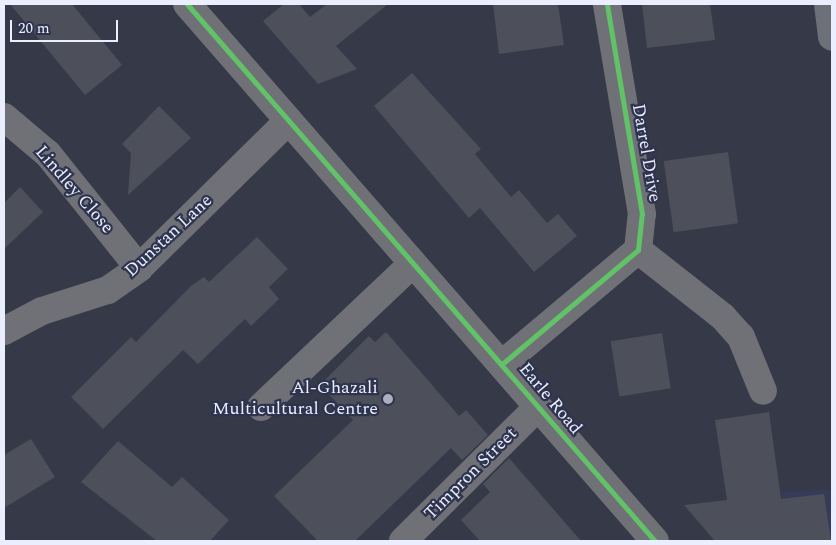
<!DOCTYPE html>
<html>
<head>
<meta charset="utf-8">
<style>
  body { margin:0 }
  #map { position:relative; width:836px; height:545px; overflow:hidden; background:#363947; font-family:Spectral,serif }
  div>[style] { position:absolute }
  .built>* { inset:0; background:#353b58 }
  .building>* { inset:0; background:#4d505b; transform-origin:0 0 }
  .street>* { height:28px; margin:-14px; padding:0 14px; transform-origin:14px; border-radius:14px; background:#707177 }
  .highway>* { height:28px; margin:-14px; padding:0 14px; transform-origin:14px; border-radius:14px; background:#6d6f79 }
  .cycleway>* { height:5px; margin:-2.5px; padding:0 2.5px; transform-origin:2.5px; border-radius:2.5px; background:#61c268 }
  .dots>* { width:14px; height:14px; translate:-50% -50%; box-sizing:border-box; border:2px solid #2f344e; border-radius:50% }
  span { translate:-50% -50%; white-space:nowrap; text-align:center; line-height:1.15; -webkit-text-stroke:4.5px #2f344e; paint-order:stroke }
  .street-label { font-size:18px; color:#eaeeff }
  .poi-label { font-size:18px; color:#eaeeff }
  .right { translate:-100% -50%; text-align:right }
  .frame { position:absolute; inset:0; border:5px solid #eaeeff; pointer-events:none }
  .scale { position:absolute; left:10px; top:20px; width:108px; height:22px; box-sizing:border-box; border:2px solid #eaeeff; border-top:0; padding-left:6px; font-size:15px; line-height:18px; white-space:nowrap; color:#eaeeff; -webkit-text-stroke:4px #2f344e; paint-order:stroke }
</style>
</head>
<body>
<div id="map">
  <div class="built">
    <div style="clip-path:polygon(823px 489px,832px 491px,832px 541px,792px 541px,807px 526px,777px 493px)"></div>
  </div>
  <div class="building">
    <div style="clip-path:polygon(10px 4px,72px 4px,122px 65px,85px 95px)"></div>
    <div style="clip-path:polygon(284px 4px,299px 4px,310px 17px,327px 4px,388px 4px,336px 46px,357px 69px,318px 84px,263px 21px)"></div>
    <div style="clip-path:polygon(493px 4px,558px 4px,564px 45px,499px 54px)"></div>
    <div style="clip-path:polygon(642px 4px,710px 4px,715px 40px,647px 48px)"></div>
    <div style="clip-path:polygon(412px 73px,481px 149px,475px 154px,511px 197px,519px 190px,547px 223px,558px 214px,577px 236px,534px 272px,480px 208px,469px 218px,374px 106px)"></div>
    <div style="clip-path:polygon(159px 106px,191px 138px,128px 195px,131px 153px,122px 144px)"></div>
    <div style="left:728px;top:152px;width:72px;height:65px;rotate:82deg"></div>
    <div style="clip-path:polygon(20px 187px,43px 212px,4px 249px,4px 203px)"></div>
    <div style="clip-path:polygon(257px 237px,288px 269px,269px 287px,279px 299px,251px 326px,245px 319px,198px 364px,183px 350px,103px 429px,71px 397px,131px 337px,136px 342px,191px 286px,204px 277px,209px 282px)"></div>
    <div style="clip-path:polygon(386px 332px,459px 416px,466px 410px,488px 435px,462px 460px,451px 448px,355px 541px,318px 541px,274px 496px,353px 420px,320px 385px,369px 336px,375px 342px)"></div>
    <div style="left:662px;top:333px;width:56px;height:52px;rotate:81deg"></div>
    <div style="clip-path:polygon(769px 412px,781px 499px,824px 494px,831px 541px,715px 541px,684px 505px,727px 500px,715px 420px)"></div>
    <div style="clip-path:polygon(31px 439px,55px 477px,4px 508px,4px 455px)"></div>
    <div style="clip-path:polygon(118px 441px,172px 487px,182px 477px,229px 520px,210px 541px,157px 541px,81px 482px)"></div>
    <div style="clip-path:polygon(509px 458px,548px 503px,581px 541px,480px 541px,461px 520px,490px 492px,483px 484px)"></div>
  </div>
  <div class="street">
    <div style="left:187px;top:4px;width:712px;rotate:48.93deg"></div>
    <div style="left:4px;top:117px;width:57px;rotate:40.1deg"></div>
    <div style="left:48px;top:154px;width:146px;rotate:51.4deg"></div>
    <div style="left:638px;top:250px;width:108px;rotate:38.2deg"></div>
    <div style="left:723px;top:317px;width:27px;rotate:48deg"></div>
    <div style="left:741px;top:337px;width:58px;rotate:67.8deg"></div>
    <div style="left:4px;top:331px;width:43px;rotate:-27.8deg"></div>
    <div style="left:42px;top:311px;width:69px;rotate:-17.7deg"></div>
    <div style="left:108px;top:290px;width:38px;rotate:-35deg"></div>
    <div style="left:139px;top:268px;width:208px;rotate:-44.6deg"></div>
    <div style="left:502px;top:364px;width:177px;rotate:-40deg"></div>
    <div style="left:638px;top:250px;width:36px;rotate:-84deg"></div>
    <div style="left:642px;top:214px;width:213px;rotate:-99.5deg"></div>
    <div style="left:261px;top:407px;width:207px;rotate:-43.4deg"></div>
    <div style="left:403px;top:541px;width:190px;rotate:-44.8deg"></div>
  </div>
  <div class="highway">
    <div style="left:828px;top:4px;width:33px;rotate:83deg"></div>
  </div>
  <div class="cycleway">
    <div style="left:187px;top:4px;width:712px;rotate:48.93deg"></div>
    <div style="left:502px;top:364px;width:177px;rotate:-40deg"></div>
    <div style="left:638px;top:250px;width:36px;rotate:-84deg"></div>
    <div style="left:642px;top:214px;width:213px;rotate:-99.5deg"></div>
  </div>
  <div class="dots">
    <div style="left:388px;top:399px;background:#abafbf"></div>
  </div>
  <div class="street-label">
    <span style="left:646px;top:153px;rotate:80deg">Darrel Drive</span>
    <span style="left:74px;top:190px;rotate:49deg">Lindley Close</span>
    <span style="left:169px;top:236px;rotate:-43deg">Dunstan Lane</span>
    <span style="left:550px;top:399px;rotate:50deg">Earle Road</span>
    <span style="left:471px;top:474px;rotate:-45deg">Timpron Street</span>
  </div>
  <div class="poi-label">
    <span class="right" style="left:378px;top:399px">Al-Ghazali<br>Multicultural Centre</span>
  </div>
  <div class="frame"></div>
  <div class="scale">20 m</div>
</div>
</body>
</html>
